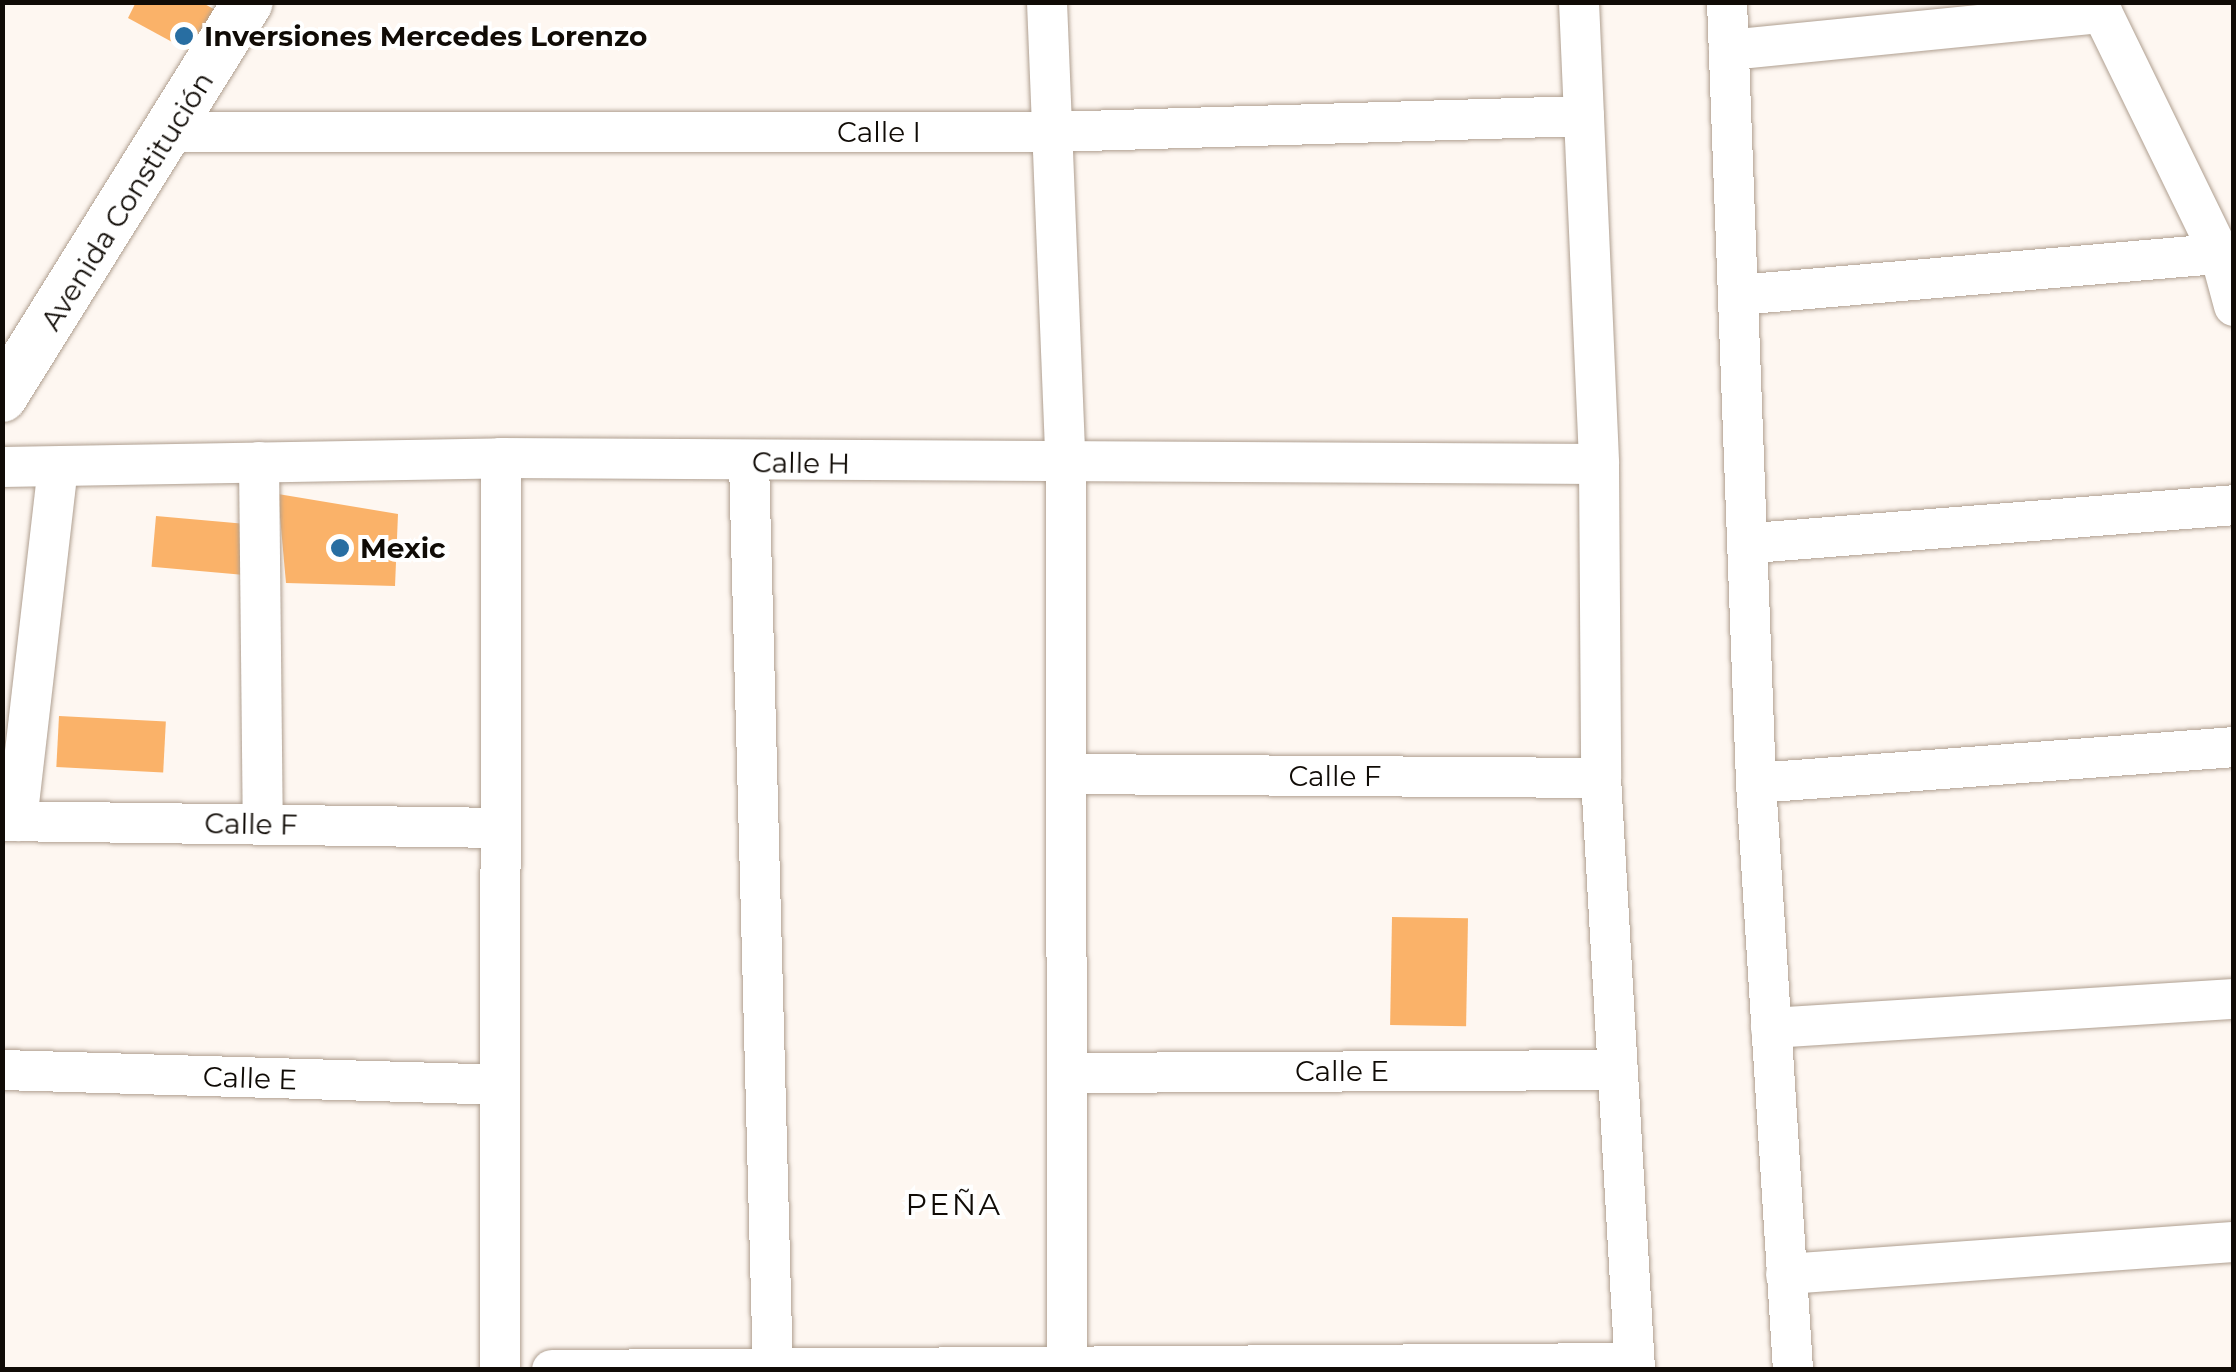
<!DOCTYPE html>
<html>
<head>
<meta charset="utf-8">
<style>
  body { margin:0 }
  #map { position:relative; width:2236px; height:1372px; overflow:hidden; background:#fef7f1; font-family:Montserrat,sans-serif }
  div>[style] { position:absolute }
  .building>* { inset:0; background:#fab269; transform-origin:0 0 }
  .roads { filter:drop-shadow(0 0 2px #af9f90) drop-shadow(0 0 2px #af9f90) }
  .minor>* { height:40px; margin:-20px; padding:0 20px; transform-origin:20px; border-radius:20px; background:#fff }
  .tertiary>* { height:50px; margin:-25px; padding:0 25px; transform-origin:25px; border-radius:25px; background:#fff }
  .dots>* { width:28px; height:28px; translate:-50% -50%; box-sizing:border-box; border:5px solid #fff; border-radius:50% }
  span { translate:-50% -50%; white-space:nowrap; text-align:center; line-height:1.15; -webkit-text-stroke:8px #fff; paint-order:stroke }
  .poi-label { font-size:28px; color:#100b06; font-weight:700 }
  .left { translate:0 -50%; text-align:left }
  .street-label { font-size:28px; color:#100b06 }
  .neighbourhood-label { font-size:30px; color:#100b06; letter-spacing:2.5px }
  .frame { position:absolute; inset:0; border:5px solid #100b06; pointer-events:none }
</style>
</head>
<body>
<div id="map">
  <div class="building">
    <div style="clip-path:polygon(136px 2px,201px 2px,219px 12px,196px 55px,128px 18px)"></div>
    <div style="clip-path:polygon(278px 494px,398px 514px,395px 586px,286px 583px)"></div>
    <div style="left:156px;top:516px;width:99px;height:51px;rotate:5deg"></div>
    <div style="left:59px;top:716px;width:107px;height:51px;rotate:3deg"></div>
    <div style="left:1392px;top:917px;width:76px;height:108px;rotate:1deg"></div>
  </div>
  <div class="roads">
    <div class="minor">
      <div style="left:1047px;top:2px;width:464px;rotate:87.7deg"></div>
      <div style="left:1066px;top:466px;width:904px;rotate:89.94deg"></div>
      <div style="left:1579px;top:2px;width:462px;rotate:87.5deg"></div>
      <div style="left:1599px;top:464px;width:314px;rotate:89.6deg"></div>
      <div style="left:1601px;top:778px;width:593px;rotate:86.71deg"></div>
      <div style="left:1727px;top:2px;width:782px;rotate:87.87deg"></div>
      <div style="left:1756px;top:783px;width:588px;rotate:86.39deg"></div>
      <div style="left:2097px;top:2px;width:280px;rotate:64deg"></div>
      <div style="left:2220px;top:254px;width:54px;rotate:74.9deg"></div>
      <div style="left:1729px;top:50px;width:375px;rotate:-5.7deg"></div>
      <div style="left:174px;top:132px;width:878px"></div>
      <div style="left:1052px;top:132px;width:532px;rotate:-1.72deg"></div>
      <div style="left:1738px;top:295px;width:484px;rotate:-4.9deg"></div>
      <div style="left:259px;top:462px;width:362px;rotate:89.4deg"></div>
      <div style="left:749px;top:462px;width:908px;rotate:88.49deg"></div>
      <div style="left:2px;top:467px;width:499px;rotate:-1deg"></div>
      <div style="left:501px;top:458px;width:1098px;rotate:0.31deg"></div>
      <div style="left:1753px;top:543px;width:482px;rotate:-4.5deg"></div>
      <div style="left:1068px;top:774px;width:533px;rotate:0.43deg"></div>
      <div style="left:1756px;top:783px;width:479px;rotate:-4.3deg"></div>
      <div style="left:2px;top:821px;width:497px;rotate:0.8deg"></div>
      <div style="left:17px;top:821px;width:356px;rotate:-83.4deg"></div>
      <div style="left:1771px;top:1028px;width:464px;rotate:-3.6deg"></div>
      <div style="left:2px;top:1070px;width:495px;rotate:1.7deg"></div>
      <div style="left:1067px;top:1073px;width:551px;rotate:-0.31deg"></div>
      <div style="left:1786px;top:1274px;width:449px;rotate:-4.1deg"></div>
      <div style="left:500px;top:1370px;width:912px;rotate:-89.94deg"></div>
      <div style="left:552px;top:1370px;width:1082px;rotate:-0.37deg"></div>
    </div>
    <div class="tertiary">
      <div style="left:2px;top:397px;width:465px;rotate:-58.1deg"></div>
    </div>
  </div>
  <div class="dots">
    <div style="left:184px;top:36px;background:#286ea2"></div>
    <div style="left:340px;top:548px;background:#286ea2"></div>
  </div>
  <div class="poi-label">
    <span class="left" style="left:204px;top:36px">Inversiones Mercedes Lorenzo</span>
    <span class="left" style="left:360px;top:548px">Mexic</span>
  </div>
  <div class="street-label">
    <span style="left:879px;top:132px">Calle I</span>
    <span style="left:127px;top:201px;rotate:-58deg">Avenida Constitución</span>
    <span style="left:801px;top:463px;rotate:1deg">Calle H</span>
    <span style="left:1335px;top:776px">Calle F</span>
    <span style="left:251px;top:824px;rotate:1deg">Calle F</span>
    <span style="left:1342px;top:1071px">Calle E</span>
    <span style="left:250px;top:1078px;rotate:2deg">Calle E</span>
  </div>
  <div class="neighbourhood-label">
    <span style="left:954px;top:1205px">PEÑA</span>
  </div>
  <div class="frame"></div>
</div>
</body>
</html>
